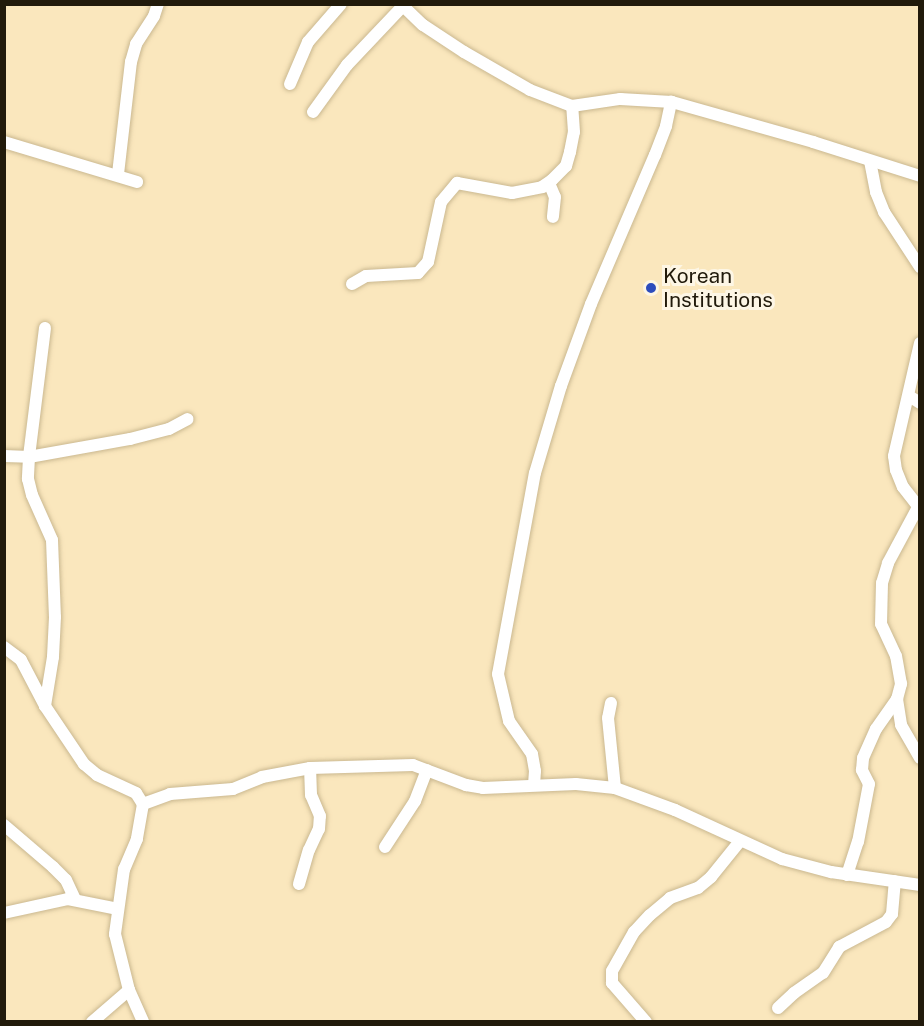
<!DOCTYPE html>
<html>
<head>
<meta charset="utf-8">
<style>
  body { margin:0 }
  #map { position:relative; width:924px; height:1026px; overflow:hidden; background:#fae7bd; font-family:"Public Sans",sans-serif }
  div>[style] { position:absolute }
  .roads { filter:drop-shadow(0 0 2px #cab890) drop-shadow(0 0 2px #cab890) }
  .minor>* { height:12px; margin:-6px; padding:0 6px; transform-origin:6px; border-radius:6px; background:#fff }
  .dots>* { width:16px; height:16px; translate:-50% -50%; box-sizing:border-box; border:3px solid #fdf6e5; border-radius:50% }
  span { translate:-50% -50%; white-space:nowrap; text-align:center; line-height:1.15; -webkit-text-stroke:6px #fdf6e5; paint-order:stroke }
  .poi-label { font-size:21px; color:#211a0b }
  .left { translate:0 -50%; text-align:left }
  .frame { position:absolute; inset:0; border:6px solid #211a0b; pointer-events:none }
</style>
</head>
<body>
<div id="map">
  <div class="roads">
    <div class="minor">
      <div style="left:401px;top:4px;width:30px;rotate:44deg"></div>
      <div style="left:423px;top:25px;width:49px;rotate:33.4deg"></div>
      <div style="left:464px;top:52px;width:76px;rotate:29.9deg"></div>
      <div style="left:530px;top:90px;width:45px;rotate:20.9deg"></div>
      <div style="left:572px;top:106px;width:49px;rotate:-8.3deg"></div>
      <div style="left:620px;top:99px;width:52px;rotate:3.3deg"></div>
      <div style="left:672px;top:102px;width:147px;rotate:15.8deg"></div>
      <div style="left:813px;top:142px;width:112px;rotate:17.6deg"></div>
      <div style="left:290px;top:84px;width:46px;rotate:-66.8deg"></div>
      <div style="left:308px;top:42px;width:50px;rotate:-49deg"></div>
      <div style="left:313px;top:112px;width:58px;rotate:-54.1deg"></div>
      <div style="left:347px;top:65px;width:81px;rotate:-46.5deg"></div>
      <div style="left:4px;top:142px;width:139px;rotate:16.7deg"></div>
      <div style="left:870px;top:161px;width:32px;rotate:79deg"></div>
      <div style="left:876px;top:192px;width:22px;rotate:68deg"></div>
      <div style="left:884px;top:212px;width:66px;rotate:56.8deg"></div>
      <div style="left:118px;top:174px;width:113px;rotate:-83.4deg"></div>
      <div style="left:131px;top:62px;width:19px;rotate:-74deg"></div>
      <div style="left:136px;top:44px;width:33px;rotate:-57deg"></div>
      <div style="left:154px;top:16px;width:13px;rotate:-72deg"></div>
      <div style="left:549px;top:183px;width:15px;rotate:67deg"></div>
      <div style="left:555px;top:197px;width:20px;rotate:96deg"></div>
      <div style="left:352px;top:284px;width:16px;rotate:-30deg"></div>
      <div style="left:366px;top:276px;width:52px;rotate:-3.3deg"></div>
      <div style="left:418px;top:273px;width:15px;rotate:-48deg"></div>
      <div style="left:428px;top:262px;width:61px;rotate:-77.8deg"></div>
      <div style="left:441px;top:202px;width:25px;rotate:-50deg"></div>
      <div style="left:457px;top:183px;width:56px;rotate:10.3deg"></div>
      <div style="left:512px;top:193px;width:31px;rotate:-11deg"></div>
      <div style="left:542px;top:187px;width:12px;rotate:-35deg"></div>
      <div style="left:552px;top:180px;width:20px;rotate:-45deg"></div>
      <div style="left:566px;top:166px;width:15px;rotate:-74deg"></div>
      <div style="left:570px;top:152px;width:20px;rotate:-79deg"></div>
      <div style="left:574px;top:132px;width:26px;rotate:-94deg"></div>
      <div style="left:45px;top:328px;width:130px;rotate:97.1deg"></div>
      <div style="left:29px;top:457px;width:103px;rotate:-10.1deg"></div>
      <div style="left:130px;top:439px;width:40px;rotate:-14.4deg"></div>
      <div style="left:169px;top:429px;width:21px;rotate:-28deg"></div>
      <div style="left:920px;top:343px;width:116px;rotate:103deg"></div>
      <div style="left:894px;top:456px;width:14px;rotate:82deg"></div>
      <div style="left:896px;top:470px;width:18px;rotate:68deg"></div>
      <div style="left:903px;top:487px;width:28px;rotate:52deg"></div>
      <div style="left:909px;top:396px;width:13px;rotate:32deg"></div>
      <div style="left:4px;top:456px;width:25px;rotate:2deg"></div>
      <div style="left:29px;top:457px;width:22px;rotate:93deg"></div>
      <div style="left:28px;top:479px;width:16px;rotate:76deg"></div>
      <div style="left:32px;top:495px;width:49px;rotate:66deg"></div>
      <div style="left:52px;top:540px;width:77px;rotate:87.8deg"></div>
      <div style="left:55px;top:617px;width:40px;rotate:92.9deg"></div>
      <div style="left:53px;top:657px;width:50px;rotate:99.3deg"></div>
      <div style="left:4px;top:647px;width:21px;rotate:37deg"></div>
      <div style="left:21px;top:660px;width:52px;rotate:62.4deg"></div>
      <div style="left:45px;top:706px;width:70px;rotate:56.1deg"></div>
      <div style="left:84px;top:764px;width:17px;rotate:40deg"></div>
      <div style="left:97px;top:775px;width:43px;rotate:24.8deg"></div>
      <div style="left:136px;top:793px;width:13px;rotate:58deg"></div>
      <div style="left:143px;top:804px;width:36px;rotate:100deg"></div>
      <div style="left:137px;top:839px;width:33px;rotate:113deg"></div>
      <div style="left:124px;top:869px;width:66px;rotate:97.9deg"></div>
      <div style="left:115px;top:934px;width:58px;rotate:76deg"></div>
      <div style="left:129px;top:990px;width:35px;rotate:66deg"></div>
      <div style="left:897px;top:699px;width:26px;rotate:81deg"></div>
      <div style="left:901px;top:725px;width:38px;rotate:60deg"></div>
      <div style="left:611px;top:703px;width:15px;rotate:101deg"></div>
      <div style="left:608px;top:718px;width:70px;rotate:84.3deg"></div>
      <div style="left:534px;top:785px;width:14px;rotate:-86deg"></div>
      <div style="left:535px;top:771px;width:17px;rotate:-100deg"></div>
      <div style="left:532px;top:754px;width:40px;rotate:-124.9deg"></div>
      <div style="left:509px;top:721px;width:48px;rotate:-103.2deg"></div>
      <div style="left:498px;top:674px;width:204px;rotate:-79.6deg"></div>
      <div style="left:535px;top:473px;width:91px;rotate:-73.4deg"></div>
      <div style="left:561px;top:386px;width:87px;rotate:-69.9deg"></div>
      <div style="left:591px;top:304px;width:162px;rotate:-66.8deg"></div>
      <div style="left:655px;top:155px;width:31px;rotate:-69deg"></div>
      <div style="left:666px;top:126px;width:25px;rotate:-78deg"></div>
      <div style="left:143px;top:804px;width:29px;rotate:-20deg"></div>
      <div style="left:170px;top:794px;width:63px;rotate:-4.5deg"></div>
      <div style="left:233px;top:789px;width:31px;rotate:-22deg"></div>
      <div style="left:262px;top:777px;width:49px;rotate:-10.6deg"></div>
      <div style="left:310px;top:768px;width:103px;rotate:-1.7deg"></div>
      <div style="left:413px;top:765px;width:57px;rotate:20.7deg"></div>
      <div style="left:466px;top:785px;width:17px;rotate:10deg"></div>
      <div style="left:483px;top:788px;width:93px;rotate:-2.5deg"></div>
      <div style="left:576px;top:784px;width:39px;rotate:6deg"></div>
      <div style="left:615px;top:788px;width:64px;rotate:20.1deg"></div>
      <div style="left:675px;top:810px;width:118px;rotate:24.6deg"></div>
      <div style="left:782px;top:859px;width:51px;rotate:14.9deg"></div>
      <div style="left:831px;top:872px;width:90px;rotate:8.3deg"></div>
      <div style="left:4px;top:825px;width:65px;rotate:40.6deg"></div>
      <div style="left:53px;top:867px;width:18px;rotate:45deg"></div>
      <div style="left:66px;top:880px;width:21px;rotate:65deg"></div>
      <div style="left:385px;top:847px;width:55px;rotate:-56.9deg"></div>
      <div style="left:415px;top:801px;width:33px;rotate:-69deg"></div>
      <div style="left:847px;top:875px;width:35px;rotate:-72deg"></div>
      <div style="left:858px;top:842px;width:59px;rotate:-79.3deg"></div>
      <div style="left:869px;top:784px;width:16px;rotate:-117deg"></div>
      <div style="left:862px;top:770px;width:12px;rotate:-85deg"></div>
      <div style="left:863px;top:758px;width:32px;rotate:-66deg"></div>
      <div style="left:876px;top:729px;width:37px;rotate:-55deg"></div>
      <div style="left:897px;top:699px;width:16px;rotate:-75deg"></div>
      <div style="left:901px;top:684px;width:28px;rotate:-100deg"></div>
      <div style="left:896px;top:656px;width:35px;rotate:-115deg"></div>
      <div style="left:881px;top:624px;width:41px;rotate:-88.6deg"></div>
      <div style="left:882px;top:583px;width:21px;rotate:-73deg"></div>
      <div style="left:888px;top:563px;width:64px;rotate:-61.8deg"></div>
      <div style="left:299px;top:884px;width:35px;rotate:-74deg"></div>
      <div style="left:309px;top:850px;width:23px;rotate:-65deg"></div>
      <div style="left:319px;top:829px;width:13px;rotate:-86deg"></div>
      <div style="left:320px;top:816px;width:23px;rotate:-113deg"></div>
      <div style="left:311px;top:795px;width:27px;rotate:-92deg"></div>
      <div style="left:4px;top:913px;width:66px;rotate:-12.3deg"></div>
      <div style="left:68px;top:899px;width:51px;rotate:11.3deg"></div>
      <div style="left:778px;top:1008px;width:22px;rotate:-43deg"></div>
      <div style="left:794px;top:993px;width:35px;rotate:-35deg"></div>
      <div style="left:823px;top:973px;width:31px;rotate:-58deg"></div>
      <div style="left:839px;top:947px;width:53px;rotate:-28deg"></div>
      <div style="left:886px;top:922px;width:10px;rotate:-53deg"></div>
      <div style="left:892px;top:914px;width:33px;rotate:-85deg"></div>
      <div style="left:92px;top:1022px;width:49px;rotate:-40.9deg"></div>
      <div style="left:646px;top:1022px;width:52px;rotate:-131.1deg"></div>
      <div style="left:612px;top:983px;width:12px;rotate:-90deg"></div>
      <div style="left:612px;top:971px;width:45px;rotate:-60.6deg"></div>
      <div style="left:634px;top:932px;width:23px;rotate:-47deg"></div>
      <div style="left:650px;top:915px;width:26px;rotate:-40deg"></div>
      <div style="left:670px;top:898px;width:30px;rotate:-20deg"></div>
      <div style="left:698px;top:888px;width:17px;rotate:-40deg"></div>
      <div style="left:711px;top:877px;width:46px;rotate:-51.1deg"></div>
    </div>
  </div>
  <div class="dots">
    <div style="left:651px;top:288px;background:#2c4cbc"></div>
  </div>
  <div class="poi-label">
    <span class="left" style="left:663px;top:288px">Korean<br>Institutions</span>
  </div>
  <div class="frame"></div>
</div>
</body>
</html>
